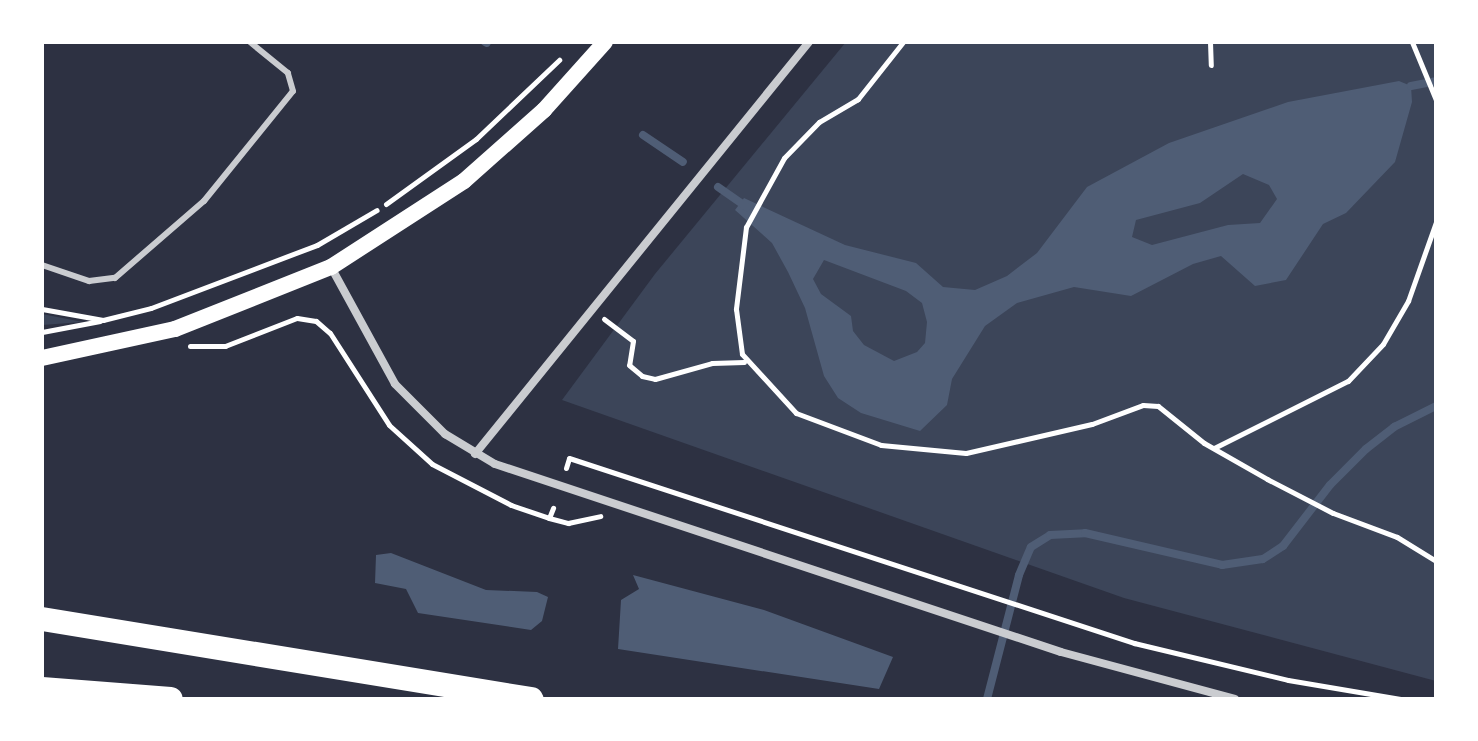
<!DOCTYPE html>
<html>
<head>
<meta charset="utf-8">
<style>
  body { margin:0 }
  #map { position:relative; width:1478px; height:741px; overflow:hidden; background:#2d3142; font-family:"Sofia Sans Condensed",sans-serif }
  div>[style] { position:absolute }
  .green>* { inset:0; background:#3c4559 }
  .water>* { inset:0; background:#4f5d75 }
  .stream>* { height:8px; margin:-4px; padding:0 4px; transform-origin:4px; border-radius:4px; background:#4f5d75 }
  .path>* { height:5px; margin:-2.5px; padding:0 2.5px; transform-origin:2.5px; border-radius:2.5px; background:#fff }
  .service>* { height:6px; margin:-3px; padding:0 3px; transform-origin:3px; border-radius:3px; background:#caccd0 }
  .minor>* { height:8px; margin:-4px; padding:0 4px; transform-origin:4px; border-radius:4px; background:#caccd0 }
  .secondary>* { height:16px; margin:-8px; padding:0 8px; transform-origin:8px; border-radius:8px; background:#fff }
  .motorway>* { height:24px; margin:-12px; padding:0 12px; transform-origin:12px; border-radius:12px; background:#fff }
  span { translate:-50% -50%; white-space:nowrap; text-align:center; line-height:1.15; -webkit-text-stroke:6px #fff; paint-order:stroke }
  .frame { position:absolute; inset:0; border:44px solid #fff; pointer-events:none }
</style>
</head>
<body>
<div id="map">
  <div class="green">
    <div style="clip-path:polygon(846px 42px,1436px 42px,1436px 681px,1124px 598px,562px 400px,655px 274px)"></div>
    <div style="clip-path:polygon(42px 314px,83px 322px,42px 325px)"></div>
  </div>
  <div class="water">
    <div style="clip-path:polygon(evenodd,1399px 81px,1411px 86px,1412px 102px,1395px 162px,1346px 213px,1323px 224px,1286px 280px,1255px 286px,1221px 256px,1193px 264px,1131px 296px,1074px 287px,1017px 303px,985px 326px,952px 379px,947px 405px,920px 431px,861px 413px,838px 398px,824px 376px,805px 308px,788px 272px,772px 243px,735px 210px,744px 198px,845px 245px,916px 263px,943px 287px,975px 290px,1007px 276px,1037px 253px,1087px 187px,1169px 143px,1288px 102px,1399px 81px,1243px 174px,1269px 185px,1277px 199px,1260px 223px,1228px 225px,1152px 245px,1132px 237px,1136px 220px,1200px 203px,1243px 174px,1399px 81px,824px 260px,906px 291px,922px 303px,927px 322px,925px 343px,917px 352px,894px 361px,864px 345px,853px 331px,851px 316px,821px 294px,813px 279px,824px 260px)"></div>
    <div style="clip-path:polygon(391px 553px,486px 590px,537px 592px,548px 597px,542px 621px,531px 630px,418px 613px,406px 589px,375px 583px,376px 555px)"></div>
    <div style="clip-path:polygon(633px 575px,764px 610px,893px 657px,879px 689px,618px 649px,621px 600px,639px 589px)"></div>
  </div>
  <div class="stream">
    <div style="left:485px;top:42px;width:2px;rotate:27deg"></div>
    <div style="left:1411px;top:86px;width:25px;rotate:-11deg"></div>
    <div style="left:643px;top:135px;width:48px;rotate:34deg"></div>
    <div style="left:718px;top:187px;width:35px;rotate:35deg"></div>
    <div style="left:987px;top:699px;width:128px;rotate:-75.5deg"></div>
    <div style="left:1019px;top:575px;width:30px;rotate:-67deg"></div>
    <div style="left:1031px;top:547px;width:22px;rotate:-32deg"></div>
    <div style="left:1050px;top:535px;width:35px;rotate:-3deg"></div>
    <div style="left:1085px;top:533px;width:141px;rotate:13.1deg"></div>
    <div style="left:1222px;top:565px;width:41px;rotate:-8.3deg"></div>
    <div style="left:1263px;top:559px;width:24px;rotate:-33deg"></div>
    <div style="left:1283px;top:546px;width:77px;rotate:-52.4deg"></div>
    <div style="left:1330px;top:485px;width:51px;rotate:-45deg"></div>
    <div style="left:1366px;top:449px;width:36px;rotate:-38deg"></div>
    <div style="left:1394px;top:427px;width:47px;rotate:-26.6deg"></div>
  </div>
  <div class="path">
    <div style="left:903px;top:42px;width:73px;rotate:128.3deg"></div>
    <div style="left:858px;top:99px;width:45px;rotate:149.5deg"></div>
    <div style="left:819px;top:122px;width:50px;rotate:134.2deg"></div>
    <div style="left:784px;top:158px;width:79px;rotate:118.8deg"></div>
    <div style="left:746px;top:227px;width:83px;rotate:97deg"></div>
    <div style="left:736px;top:309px;width:45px;rotate:82.4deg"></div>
    <div style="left:742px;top:354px;width:80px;rotate:47.5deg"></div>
    <div style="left:796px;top:413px;width:91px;rotate:20.6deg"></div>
    <div style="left:881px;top:445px;width:85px;rotate:5.4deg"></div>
    <div style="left:966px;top:453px;width:129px;rotate:-13deg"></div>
    <div style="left:1092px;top:424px;width:54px;rotate:-20.4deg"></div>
    <div style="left:1143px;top:405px;width:15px;rotate:4deg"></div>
    <div style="left:1158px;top:406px;width:59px;rotate:38.8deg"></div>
    <div style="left:1204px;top:443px;width:73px;rotate:29.7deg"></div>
    <div style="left:1267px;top:479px;width:74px;rotate:27.3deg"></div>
    <div style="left:1333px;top:513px;width:68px;rotate:20.6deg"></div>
    <div style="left:1397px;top:537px;width:46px;rotate:31.6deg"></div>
    <div style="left:1210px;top:42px;width:23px;rotate:88deg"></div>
    <div style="left:1412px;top:42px;width:63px;rotate:67.5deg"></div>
    <div style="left:386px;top:204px;width:111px;rotate:-35.8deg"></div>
    <div style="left:476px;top:139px;width:115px;rotate:-43.6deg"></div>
    <div style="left:42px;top:309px;width:62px;rotate:10.2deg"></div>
    <div style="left:103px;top:320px;width:49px;rotate:-14deg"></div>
    <div style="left:151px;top:308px;width:178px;rotate:-20.8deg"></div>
    <div style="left:317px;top:245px;width:69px;rotate:-30.3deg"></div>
    <div style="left:604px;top:319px;width:36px;rotate:37deg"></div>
    <div style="left:633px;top:341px;width:24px;rotate:99deg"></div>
    <div style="left:629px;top:365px;width:17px;rotate:40deg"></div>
    <div style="left:642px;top:376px;width:13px;rotate:13deg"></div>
    <div style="left:655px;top:379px;width:59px;rotate:-15.7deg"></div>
    <div style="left:712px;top:363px;width:32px;rotate:-2deg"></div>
    <div style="left:42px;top:332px;width:59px;rotate:-10.7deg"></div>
    <div style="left:190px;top:346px;width:35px"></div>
    <div style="left:225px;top:346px;width:77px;rotate:-21.3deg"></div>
    <div style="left:297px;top:318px;width:19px;rotate:9deg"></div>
    <div style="left:316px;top:321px;width:18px;rotate:41deg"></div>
    <div style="left:330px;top:333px;width:109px;rotate:57.3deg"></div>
    <div style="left:389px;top:425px;width:58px;rotate:42.2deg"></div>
    <div style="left:432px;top:464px;width:89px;rotate:27.4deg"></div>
    <div style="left:511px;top:505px;width:40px;rotate:18.9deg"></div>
    <div style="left:549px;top:518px;width:11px;rotate:-68deg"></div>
    <div style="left:1214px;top:448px;width:150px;rotate:-26.6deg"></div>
    <div style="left:1348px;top:381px;width:51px;rotate:-46.6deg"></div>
    <div style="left:1383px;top:344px;width:50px;rotate:-59.8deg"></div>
    <div style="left:1408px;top:301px;width:84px;rotate:-70.5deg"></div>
    <div style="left:566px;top:468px;width:10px;rotate:-73deg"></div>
    <div style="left:569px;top:458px;width:595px;rotate:18.13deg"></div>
    <div style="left:1134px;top:643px;width:158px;rotate:13.5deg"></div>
    <div style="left:1288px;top:680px;width:114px;rotate:9.6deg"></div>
    <div style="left:549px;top:518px;width:20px;rotate:15deg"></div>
    <div style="left:568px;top:523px;width:33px;rotate:-12deg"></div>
  </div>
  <div class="service">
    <div style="left:42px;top:265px;width:50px;rotate:18.8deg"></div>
    <div style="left:89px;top:281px;width:26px;rotate:-7deg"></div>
    <div style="left:115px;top:278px;width:118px;rotate:-40.9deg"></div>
    <div style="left:204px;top:201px;width:141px;rotate:-51deg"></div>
    <div style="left:293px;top:91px;width:19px;rotate:-106deg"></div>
    <div style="left:288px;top:73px;width:49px;rotate:-140.8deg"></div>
  </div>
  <div class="minor">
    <div style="left:331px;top:267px;width:133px;rotate:61.3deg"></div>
    <div style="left:395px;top:384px;width:71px;rotate:45deg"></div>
    <div style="left:445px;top:434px;width:58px;rotate:31deg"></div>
    <div style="left:495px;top:464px;width:596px;rotate:18.37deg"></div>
    <div style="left:1061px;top:652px;width:180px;rotate:15.1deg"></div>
    <div style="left:475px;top:454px;width:530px;rotate:-50.97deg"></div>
  </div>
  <div class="secondary">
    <div style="left:42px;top:358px;width:136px;rotate:-12.3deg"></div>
    <div style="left:175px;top:329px;width:168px;rotate:-21.7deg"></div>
    <div style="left:331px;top:267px;width:158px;rotate:-32.9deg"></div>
    <div style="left:464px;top:181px;width:107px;rotate:-41.6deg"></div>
    <div style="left:544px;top:110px;width:91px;rotate:-48.1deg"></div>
  </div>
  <div class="motorway">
    <div style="left:42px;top:619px;width:496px;rotate:9.3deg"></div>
    <div style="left:42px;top:689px;width:129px;rotate:4.4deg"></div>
  </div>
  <div class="frame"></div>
</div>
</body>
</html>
